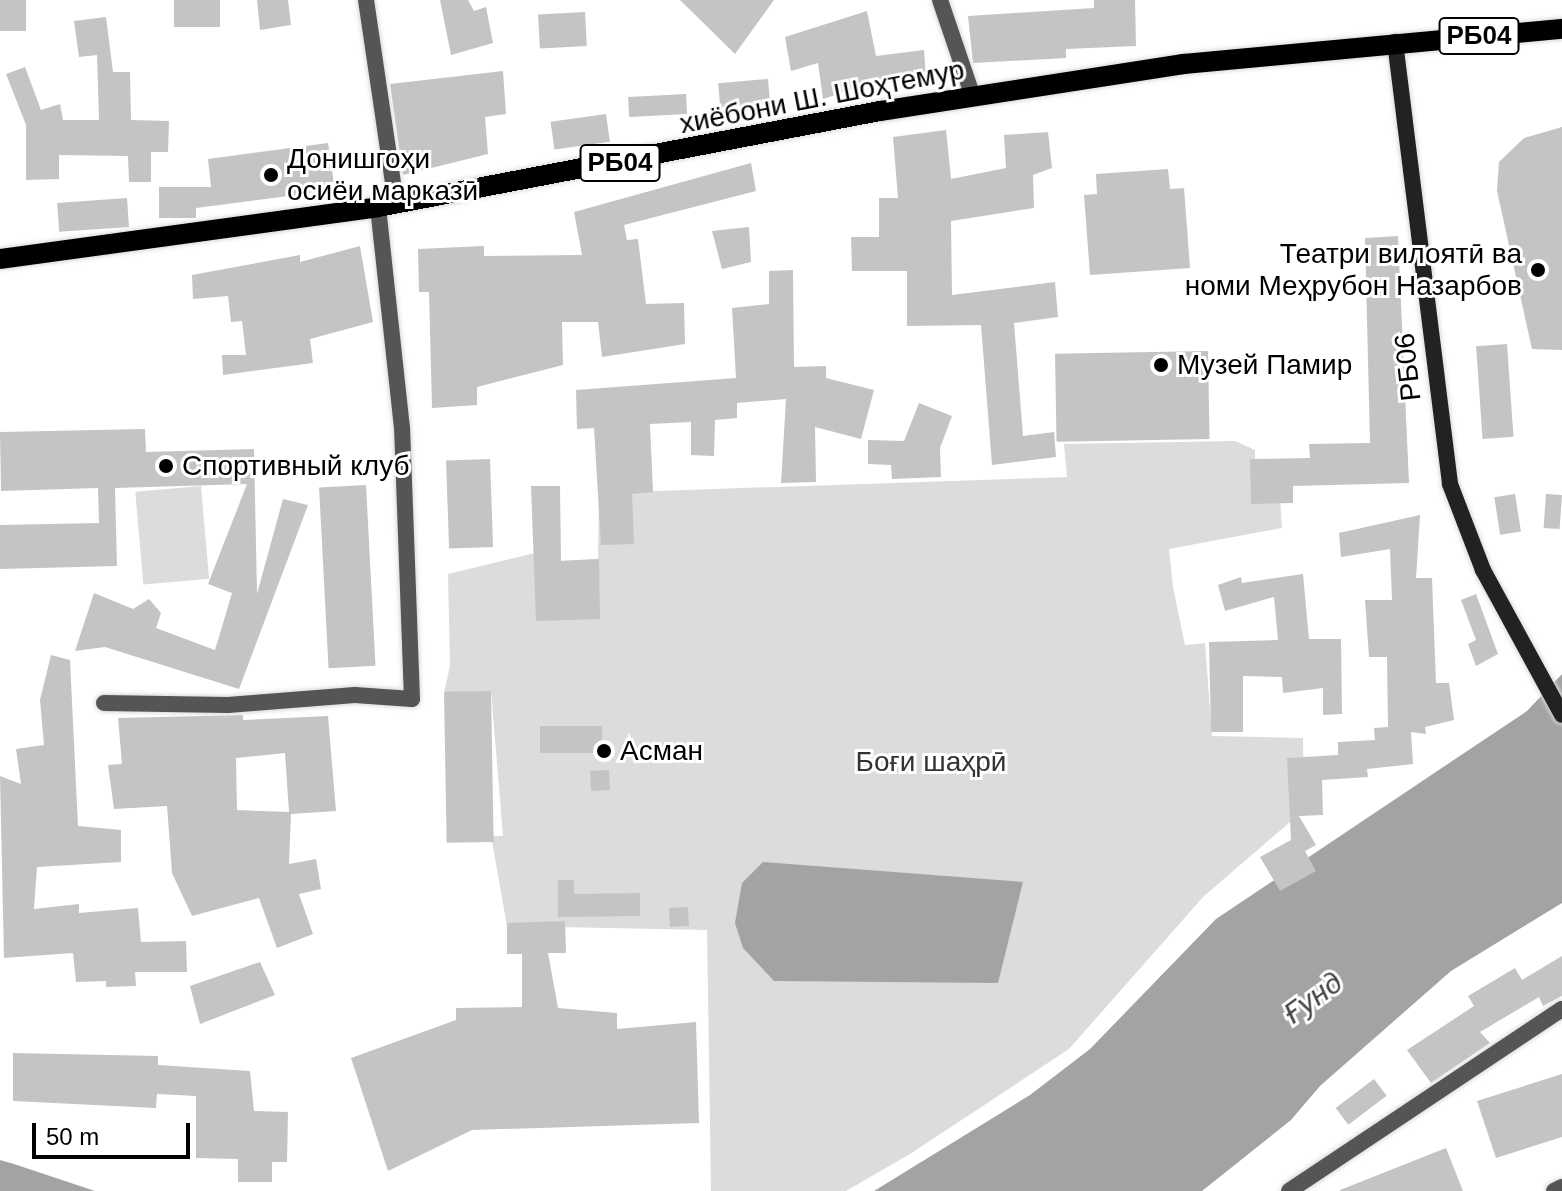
<!DOCTYPE html>
<html>
<head>
<meta charset="utf-8">
<style>
  body { margin:0 }
  #map { position:relative; width:1562px; height:1191px; overflow:hidden; background:#fff; font-family:Helvetica,sans-serif }
  div>[style] { position:absolute }
  .green>* { inset:0; background:#dcdcdc; transform-origin:0 0 }
  .water>* { inset:0; background:#a3a3a3 }
  .building>* { inset:0; background:#c4c4c4; transform-origin:0 0 }
  .roads { filter:drop-shadow(0 0 2px #dbdbdb) drop-shadow(0 0 2px #dbdbdb) }
  .minor>* { height:16px; margin:-8px; padding:0 8px; transform-origin:8px; border-radius:8px; background:#555 }
  .tertiary>* { height:16px; margin:-8px; padding:0 8px; transform-origin:8px; border-radius:8px; background:#555 }
  .secondary>* { height:16px; margin:-8px; padding:0 8px; transform-origin:8px; border-radius:8px; background:#222 }
  .primary>* { height:20px; margin:-10px; padding:0 10px; transform-origin:10px; border-radius:10px; background:#000 }
  .dots>* { width:22px; height:22px; translate:-50% -50%; box-sizing:border-box; border:4px solid #fff; border-radius:50% }
  span { translate:-50% -50%; white-space:nowrap; text-align:center; line-height:1.15; -webkit-text-stroke:6px #fff; paint-order:stroke }
  .shield-label span { padding:2px 6px; background:#fff; border:2px solid; border-radius:6px; -webkit-text-stroke-width:0 }
  .shield-label { font-size:26px; color:#000; font-weight:700 }
  .street-label { font-size:28px; color:#000 }
  .poi-label { font-size:28px; color:#000 }
  .left { translate:0 -50%; text-align:left }
  .right { translate:-100% -50%; text-align:right }
  .park-label { font-size:28px; color:#333 }
  .water-label { font-size:30px; color:#444; font-style:italic }
  .scale { position:absolute; left:32px; top:1123px; width:158px; height:36px; box-sizing:border-box; border:4px solid #000; border-top:0; padding-left:10px; font-size:24px; line-height:28px; white-space:nowrap; color:#000; -webkit-text-stroke:6px #fff; paint-order:stroke }
</style>
</head>
<body>
<div id="map">
  <div class="green">
    <div style="clip-path:polygon(1235px 441px,1255px 450px,1255px 497px,1280px 497px,1282px 528px,1169px 549px,1173px 587px,1185px 645px,1205px 643px,1212px 736px,1303px 738px,1304px 810px,1203px 897px,1069px 1049px,910px 1154px,846px 1191px,711px 1191px,707px 930px,507px 926px,491px 836px,503px 836px,491px 691px,444px 693px,450px 666px,448px 574px,535px 553px,535px 562px,598px 559px,599px 493px,1067px 477px,1064px 444px)"></div>
    <div style="left:201px;top:486px;width:93px;height:66px;rotate:85deg"></div>
  </div>
  <div class="water">
    <div style="clip-path:polygon(1562px 674px,1562px 903px,1451px 971px,1320px 1086px,1291px 1120px,1202px 1191px,874px 1191px,1030px 1095px,1090px 1049px,1216px 919px,1527px 711px)"></div>
    <div style="clip-path:polygon(763px 862px,1023px 882px,998px 983px,774px 981px,743px 948px,735px 923px,742px 883px)"></div>
    <div style="clip-path:polygon(0 1160px,14px 1164px,95px 1191px,0 1191px)"></div>
  </div>
  <div class="building">
    <div style="left:0;top:0;width:26px;height:31px"></div>
    <div style="left:174px;top:0;width:46px;height:27px"></div>
    <div style="clip-path:polygon(257px 0,288px 0,291px 25px,260px 30px)"></div>
    <div style="clip-path:polygon(440px 0,468px 0,474px 11px,486px 7px,493px 43px,451px 55px)"></div>
    <div style="clip-path:polygon(680px 0,774px 0,735px 54px)"></div>
    <div style="clip-path:polygon(1094px 0,1135px 0,1136px 46px,1066px 49px,1066px 58px,973px 63px,968px 16px,1094px 8px)"></div>
    <div style="clip-path:polygon(867px 11px,876px 56px,924px 50px,926px 78px,864px 86px,823px 99px,818px 63px,791px 71px,785px 37px)"></div>
    <div style="left:585px;top:12px;width:34px;height:47px;rotate:87deg"></div>
    <div style="clip-path:polygon(106px 17px,113px 72px,130px 72px,131px 120px,169px 121px,168px 152px,151px 152px,151px 182px,129px 182px,128px 156px,59px 155px,59px 179px,26px 180px,26px 125px,6px 74px,25px 67px,41px 110px,60px 104px,63px 120px,99px 120px,97px 55px,79px 57px,74px 21px)"></div>
    <div style="clip-path:polygon(503px 71px,506px 114px,485px 117px,488px 154px,403px 175px,390px 84px)"></div>
    <div style="left:768px;top:79px;width:24px;height:50px;rotate:85deg"></div>
    <div style="left:686px;top:94px;width:20px;height:58px;rotate:87deg"></div>
    <div style="left:606px;top:114px;width:28px;height:56px;rotate:82deg"></div>
    <div style="clip-path:polygon(1562px 127px,1562px 350px,1532px 349px,1497px 191px,1499px 162px,1524px 138px)"></div>
    <div style="clip-path:polygon(946px 130px,951px 179px,1006px 168px,1004px 135px,1048px 132px,1052px 168px,1033px 175px,1034px 208px,951px 221px,952px 295px,1055px 282px,1058px 317px,1014px 323px,1023px 436px,1054px 432px,1056px 457px,992px 465px,981px 325px,907px 326px,907px 271px,852px 271px,851px 237px,879px 237px,879px 198px,898px 198px,893px 137px)"></div>
    <div style="clip-path:polygon(328px 143px,335px 190px,196px 208px,196px 218px,159px 218px,159px 187px,211px 187px,208px 159px)"></div>
    <div style="clip-path:polygon(751px 163px,756px 191px,624px 225px,627px 240px,638px 239px,646px 304px,684px 303px,685px 344px,602px 357px,598px 322px,562px 322px,563px 365px,477px 387px,477px 405px,432px 408px,429px 292px,419px 292px,418px 249px,484px 246px,484px 256px,582px 255px,574px 212px)"></div>
    <div style="clip-path:polygon(1168px 169px,1170px 189px,1184px 188px,1190px 268px,1090px 275px,1084px 195px,1097px 194px,1096px 174px)"></div>
    <div style="left:127px;top:198px;width:29px;height:70px;rotate:86deg"></div>
    <div style="clip-path:polygon(749px 227px,751px 262px,722px 269px,712px 231px)"></div>
    <div style="clip-path:polygon(1398px 236px,1409px 483px,1293px 486px,1293px 503px,1251px 504px,1250px 459px,1310px 458px,1309px 444px,1370px 443px,1365px 238px)"></div>
    <div style="clip-path:polygon(360px 246px,373px 322px,310px 339px,313px 363px,223px 375px,222px 355px,246px 355px,242px 321px,231px 322px,228px 296px,193px 299px,192px 275px,300px 255px,300px 262px)"></div>
    <div style="clip-path:polygon(793px 270px,794px 367px,826px 366px,826px 378px,874px 390px,861px 439px,815px 427px,816px 482px,781px 483px,786px 399px,737px 403px,737px 418px,715px 420px,714px 456px,691px 455px,691px 422px,650px 424px,653px 492px,632px 494px,634px 544px,601px 545px,594px 428px,577px 429px,576px 390px,736px 378px,732px 308px,769px 304px,769px 271px)"></div>
    <div style="left:1507px;top:344px;width:93px;height:31px;rotate:86deg"></div>
    <div style="left:1208px;top:351px;width:88px;height:153px;rotate:89deg"></div>
    <div style="clip-path:polygon(919px 403px,952px 416px,940px 448px,941px 477px,892px 479px,891px 465px,868px 464px,868px 440px,904px 441px)"></div>
    <div style="clip-path:polygon(145px 429px,146px 452px,254px 449px,257px 594px,283px 499px,308px 505px,239px 689px,105px 647px,75px 651px,94px 593px,133px 609px,149px 599px,161px 613px,156px 628px,215px 650px,232px 593px,208px 584px,247px 484px,115px 488px,117px 566px,0 569px,0 525px,99px 523px,98px 488px,1px 491px,0 432px)"></div>
    <div style="left:490px;top:459px;width:88px;height:44px;rotate:88deg"></div>
    <div style="left:366px;top:485px;width:181px;height:47px;rotate:87deg"></div>
    <div style="clip-path:polygon(531px 486px,560px 486px,561px 561px,599px 559px,600px 619px,536px 621px)"></div>
    <div style="left:1515px;top:494px;width:38px;height:21px;rotate:81deg"></div>
    <div style="left:1546px;top:494px;width:16px;height:34px;rotate:4deg"></div>
    <div style="clip-path:polygon(1420px 515px,1416px 578px,1432px 578px,1436px 683px,1449px 683px,1454px 720px,1425px 727px,1426px 734px,1411px 732px,1413px 764px,1367px 769px,1368px 777px,1322px 780px,1323px 815px,1299px 816px,1316px 845px,1305px 851px,1316px 871px,1280px 891px,1260px 857px,1291px 840px,1287px 758px,1338px 755px,1338px 742px,1375px 740px,1374px 728px,1388px 727px,1387px 657px,1369px 657px,1365px 600px,1392px 600px,1390px 549px,1341px 557px,1339px 533px)"></div>
    <div style="clip-path:polygon(1303px 574px,1309px 639px,1341px 639px,1342px 714px,1323px 715px,1323px 688px,1283px 693px,1282px 677px,1243px 676px,1243px 732px,1211px 732px,1209px 642px,1278px 640px,1274px 597px,1225px 611px,1218px 585px,1241px 577px,1242px 583px)"></div>
    <div style="clip-path:polygon(1476px 594px,1498px 654px,1476px 666px,1468px 644px,1476px 640px,1461px 600px)"></div>
    <div style="clip-path:polygon(51px 655px,70px 660px,78px 826px,121px 830px,121px 862px,37px 867px,34px 909px,79px 904px,79px 913px,138px 908px,141px 942px,186px 941px,187px 972px,135px 972px,136px 986px,106px 987px,106px 981px,76px 982px,73px 953px,4px 958px,0 776px,21px 784px,16px 749px,44px 745px,40px 700px)"></div>
    <div style="left:491px;top:691px;width:151px;height:47px;rotate:89deg"></div>
    <div style="clip-path:polygon(evenodd,243px 715px,243px 720px,328px 716px,336px 811px,291px 814px,289px 864px,316px 859px,321px 889px,299px 894px,313px 934px,277px 948px,259px 898px,192px 916px,172px 873px,167px 806px,114px 809px,108px 765px,122px 764px,118px 718px,243px 715px,285px 753px,289px 812px,237px 810px,236px 758px,285px 753px)"></div>
    <div style="left:602px;top:726px;width:27px;height:62px;rotate:90deg"></div>
    <div style="left:609px;top:770px;width:20px;height:19px;rotate:87deg"></div>
    <div style="clip-path:polygon(558px 880px,574px 880px,574px 894px,640px 893px,640px 916px,558px 917px)"></div>
    <div style="left:688px;top:907px;width:19px;height:19px;rotate:87deg"></div>
    <div style="clip-path:polygon(565px 921px,566px 953px,548px 953px,558px 1008px,617px 1013px,617px 1029px,696px 1022px,699px 1123px,472px 1130px,388px 1171px,351px 1058px,456px 1020px,456px 1008px,522px 1007px,522px 954px,507px 954px,507px 923px)"></div>
    <div style="clip-path:polygon(1562px 956px,1562px 996px,1543px 1006px,1539px 997px,1480px 1032px,1490px 1043px,1431px 1083px,1407px 1050px,1474px 1006px,1468px 996px,1515px 968px,1522px 980px)"></div>
    <div style="clip-path:polygon(260px 962px,275px 995px,200px 1024px,190px 986px)"></div>
    <div style="clip-path:polygon(13px 1053px,158px 1056px,158px 1065px,250px 1071px,254px 1111px,288px 1112px,287px 1162px,272px 1162px,272px 1182px,238px 1182px,238px 1159px,196px 1158px,196px 1096px,157px 1094px,156px 1108px,13px 1101px)"></div>
    <div style="clip-path:polygon(1562px 1074px,1562px 1137px,1496px 1158px,1477px 1101px)"></div>
    <div style="left:1374px;top:1079px;width:21px;height:48px;rotate:53deg"></div>
    <div style="clip-path:polygon(1446px 1148px,1463px 1191px,1340px 1191px,1340px 1190px)"></div>
  </div>
  <div class="roads">
    <div class="minor">
      <div style="left:366px;top:0;width:204px;rotate:81.6deg"></div>
      <div style="left:940px;top:0;width:102px;rotate:71.2deg"></div>
      <div style="left:104px;top:703px;width:124px;rotate:0.9deg"></div>
      <div style="left:228px;top:705px;width:127px;rotate:-4.5deg"></div>
      <div style="left:355px;top:695px;width:57px;rotate:4deg"></div>
      <div style="left:412px;top:699px;width:271px;rotate:-92.1deg"></div>
      <div style="left:402px;top:428px;width:222px;rotate:-96.2deg"></div>
      <div style="left:1554px;top:1191px;width:9px;rotate:-27deg"></div>
    </div>
    <div class="tertiary">
      <div style="left:1289px;top:1191px;width:328px;rotate:-33.7deg"></div>
    </div>
    <div class="secondary">
      <div style="left:1395px;top:42px;width:445px;rotate:82.9deg"></div>
      <div style="left:1450px;top:484px;width:92px;rotate:69deg"></div>
      <div style="left:1483px;top:570px;width:165px;rotate:61.4deg"></div>
    </div>
    <div class="primary">
      <div style="left:0;top:259px;width:382px;rotate:-7.8deg"></div>
      <div style="left:378px;top:207px;width:511px;rotate:-10.83deg"></div>
      <div style="left:880px;top:111px;width:307px;rotate:-8.8deg"></div>
      <div style="left:1183px;top:64px;width:381px;rotate:-5.3deg"></div>
    </div>
  </div>
  <div class="dots">
    <div style="left:271px;top:175px;background:#000"></div>
    <div style="left:1538px;top:270px;background:#000"></div>
    <div style="left:1161px;top:365px;background:#000"></div>
    <div style="left:166px;top:466px;background:#000"></div>
    <div style="left:604px;top:751px;background:#000"></div>
  </div>
  <div class="shield-label">
    <span style="left:1479px;top:36px">РБ04</span>
    <span style="left:620px;top:163px">РБ04</span>
  </div>
  <div class="street-label">
    <span style="left:822px;top:97px;rotate:-11deg">хиёбони Ш. Шоҳтемур</span>
    <span style="left:1408px;top:367px;rotate:-96deg">РБ06</span>
  </div>
  <div class="poi-label">
    <span class="left" style="left:287px;top:175px">Донишгоҳи<br>осиёи марказӣ</span>
    <span class="right" style="left:1522px;top:270px">Театри вилоятӣ ва<br>номи Меҳрубон Назарбов</span>
    <span class="left" style="left:1177px;top:365px">Музей Памир</span>
    <span class="left" style="left:182px;top:466px">Спортивный клуб</span>
    <span class="left" style="left:620px;top:751px">Асман</span>
  </div>
  <div class="park-label">
    <span style="left:931px;top:762px">Боғи шаҳрӣ</span>
  </div>
  <div class="water-label">
    <span style="left:1313px;top:998px;rotate:-36deg">Ғунд</span>
  </div>
  <div class="scale">50 m</div>
</div>
</body>
</html>
